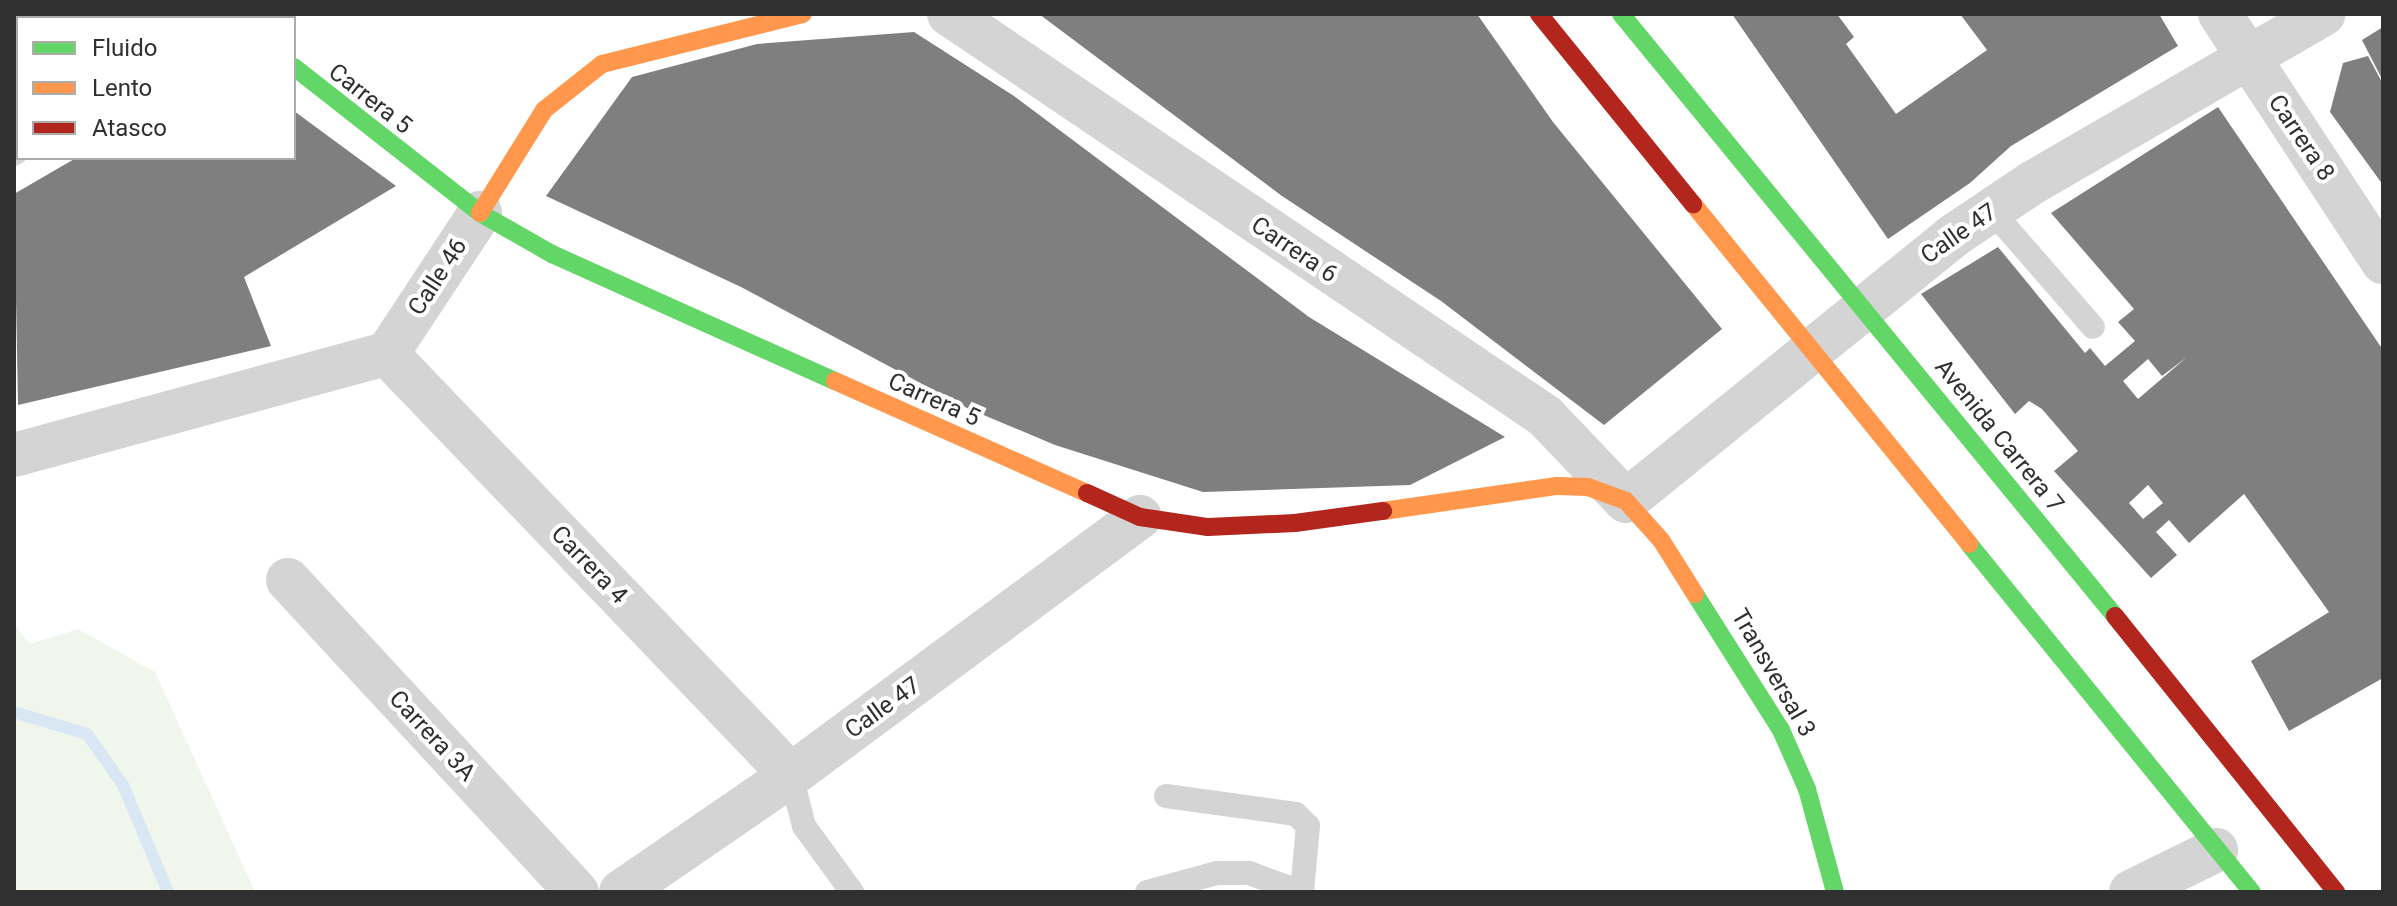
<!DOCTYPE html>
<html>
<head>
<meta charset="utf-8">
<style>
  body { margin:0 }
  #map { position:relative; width:2397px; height:906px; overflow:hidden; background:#fff; font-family:Roboto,sans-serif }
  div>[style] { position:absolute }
  .green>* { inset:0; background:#f1f6ec }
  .stream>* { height:12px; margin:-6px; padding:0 6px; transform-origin:6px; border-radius:6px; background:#d9e7f4 }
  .building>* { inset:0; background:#7f7f7f }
  .lane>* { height:24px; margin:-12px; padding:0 12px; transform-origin:12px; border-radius:12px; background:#d4d4d4 }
  .street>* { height:44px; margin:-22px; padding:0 22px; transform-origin:22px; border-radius:22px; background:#d4d4d4 }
  .fast>* { height:18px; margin:-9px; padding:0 9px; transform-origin:9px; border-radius:9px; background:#63d668 }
  .slow>* { height:18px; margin:-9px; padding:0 9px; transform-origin:9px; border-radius:9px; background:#ff974d }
  .jam>* { height:18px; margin:-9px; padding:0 9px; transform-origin:9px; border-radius:9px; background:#b3261e }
  span { translate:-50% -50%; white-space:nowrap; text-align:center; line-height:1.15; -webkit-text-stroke:8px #fff; paint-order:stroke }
  .street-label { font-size:24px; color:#303030 }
  .frame { position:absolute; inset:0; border:16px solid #303030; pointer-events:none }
  .legend { position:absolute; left:16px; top:16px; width:280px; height:144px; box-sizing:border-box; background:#fff; border:2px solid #acacac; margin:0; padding:10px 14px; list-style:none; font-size:24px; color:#303030 }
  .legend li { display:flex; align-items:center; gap:16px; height:40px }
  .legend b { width:40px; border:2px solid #acacac }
</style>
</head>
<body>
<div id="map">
  <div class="green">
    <div style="clip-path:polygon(14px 625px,30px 644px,78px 629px,155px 672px,255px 892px,14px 892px)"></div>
  </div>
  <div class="stream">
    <div style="left:14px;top:712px;width:76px;rotate:16.8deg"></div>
    <div style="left:87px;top:734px;width:62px;rotate:54.8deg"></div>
    <div style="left:123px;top:785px;width:116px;rotate:67.2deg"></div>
  </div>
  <div class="building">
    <div style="clip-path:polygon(1039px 14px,1477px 14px,1553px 122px,1722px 329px,1604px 425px,1441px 301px,1282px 196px)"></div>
    <div style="clip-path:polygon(1732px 14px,1837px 14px,1854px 37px,1846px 44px,1896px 114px,1987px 50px,1960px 14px,2159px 14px,2178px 46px,2011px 146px,1970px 183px,1888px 239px)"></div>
    <div style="clip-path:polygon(2383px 27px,2383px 81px,2362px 40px)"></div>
    <div style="clip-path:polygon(914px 32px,1014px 96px,1309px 317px,1505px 437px,1410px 485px,1203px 492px,1055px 445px,967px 408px,741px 287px,546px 196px,632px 77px,757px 44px)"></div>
    <div style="clip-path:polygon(2368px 56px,2383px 84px,2383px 185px,2330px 112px,2343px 63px)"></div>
    <div style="clip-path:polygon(evenodd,2218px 107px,2383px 350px,2383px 678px,2289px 731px,2251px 661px,2329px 612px,2244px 494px,2189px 543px,2169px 520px,2156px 532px,2177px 555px,2151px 578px,2054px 471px,2078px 451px,2042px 409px,2029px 401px,2015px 414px,1921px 294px,1998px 247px,2085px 353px,2090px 348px,2105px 366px,2135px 341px,2118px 322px,2134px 309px,2051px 213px,2218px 107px,2187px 357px,2138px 399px,2123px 381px,2148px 359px,2162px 376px,2187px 357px,2218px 107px,2148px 485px,2163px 503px,2143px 519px,2129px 503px,2148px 485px)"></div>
    <div style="clip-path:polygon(294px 111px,396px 186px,244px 277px,271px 346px,18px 405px,14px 194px,76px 158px,294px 158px)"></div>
  </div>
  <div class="lane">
    <div style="left:161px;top:14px;width:4px;rotate:90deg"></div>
    <div style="left:208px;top:18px;width:7px;rotate:-34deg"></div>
    <div style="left:14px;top:154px;width:5px;rotate:-37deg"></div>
    <div style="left:1991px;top:210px;width:155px;rotate:48.9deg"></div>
    <div style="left:791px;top:775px;width:53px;rotate:75.7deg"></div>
    <div style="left:804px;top:826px;width:82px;rotate:54deg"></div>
    <div style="left:1166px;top:796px;width:131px;rotate:7.9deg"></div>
    <div style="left:1296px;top:814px;width:17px;rotate:45deg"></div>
    <div style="left:1308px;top:826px;width:66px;rotate:95.2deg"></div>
    <div style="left:1147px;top:892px;width:73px;rotate:-15.2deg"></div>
    <div style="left:1217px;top:873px;width:32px"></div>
    <div style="left:1249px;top:873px;width:55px;rotate:20.1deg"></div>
  </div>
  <div class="street">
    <div style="left:949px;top:14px;width:719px;rotate:34deg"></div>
    <div style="left:1545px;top:416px;width:117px;rotate:46.4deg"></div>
    <div style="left:1626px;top:501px;width:421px;rotate:-39deg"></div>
    <div style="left:1953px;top:236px;width:95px;rotate:-33.9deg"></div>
    <div style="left:2032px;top:183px;width:337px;rotate:-30.1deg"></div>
    <div style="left:2220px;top:14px;width:297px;rotate:56.7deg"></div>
    <div style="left:387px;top:354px;width:583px;rotate:46.18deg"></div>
    <div style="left:14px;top:455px;width:386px;rotate:-15.2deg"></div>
    <div style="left:387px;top:354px;width:169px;rotate:-56.6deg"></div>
    <div style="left:288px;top:580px;width:425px;rotate:47.2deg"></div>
    <div style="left:621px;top:892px;width:206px;rotate:-34.5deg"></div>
    <div style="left:791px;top:775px;width:434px;rotate:-36.5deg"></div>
    <div style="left:2131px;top:892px;width:95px;rotate:-26.3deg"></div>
  </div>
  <div class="fast">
    <div style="left:241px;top:14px;width:5px;rotate:53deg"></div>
    <div style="left:1621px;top:14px;width:779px;rotate:50.63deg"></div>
    <div style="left:294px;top:67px;width:236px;rotate:38.1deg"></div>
    <div style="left:480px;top:213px;width:83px;rotate:29.7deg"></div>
    <div style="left:552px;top:254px;width:310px;rotate:24.2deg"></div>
    <div style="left:1969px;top:544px;width:449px;rotate:50.9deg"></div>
    <div style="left:1695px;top:594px;width:161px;rotate:57.7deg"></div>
    <div style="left:1781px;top:730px;width:64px;rotate:66.2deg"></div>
    <div style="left:1807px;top:789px;width:107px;rotate:74.8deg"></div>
  </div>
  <div class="slow">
    <div style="left:1693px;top:204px;width:438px;rotate:50.9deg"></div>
    <div style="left:480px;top:213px;width:121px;rotate:-58.1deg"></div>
    <div style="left:544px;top:110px;width:74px;rotate:-38.4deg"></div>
    <div style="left:602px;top:64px;width:207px;rotate:-14deg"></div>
    <div style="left:835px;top:381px;width:276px;rotate:24deg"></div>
    <div style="left:1383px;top:511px;width:176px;rotate:-8.2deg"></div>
    <div style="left:1557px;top:486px;width:31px;rotate:2deg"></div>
    <div style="left:1588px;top:487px;width:40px;rotate:20.2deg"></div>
    <div style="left:1626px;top:501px;width:52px;rotate:48.1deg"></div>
    <div style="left:1661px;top:540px;width:64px;rotate:57.8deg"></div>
  </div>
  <div class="jam">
    <div style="left:1539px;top:14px;width:245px;rotate:51deg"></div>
    <div style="left:1087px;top:493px;width:58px;rotate:24.4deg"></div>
    <div style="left:1140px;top:517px;width:69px;rotate:8.4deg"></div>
    <div style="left:1208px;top:527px;width:87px;rotate:-2.6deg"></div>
    <div style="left:1295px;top:523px;width:89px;rotate:-7.8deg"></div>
    <div style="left:2115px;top:616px;width:354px;rotate:51.3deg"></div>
  </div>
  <div class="street-label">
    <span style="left:370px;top:99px;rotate:38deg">Carrera 5</span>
    <span style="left:2301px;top:138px;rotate:56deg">Carrera 8</span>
    <span style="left:1959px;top:234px;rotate:-35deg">Calle 47</span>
    <span style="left:1294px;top:250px;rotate:34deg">Carrera 6</span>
    <span style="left:438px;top:277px;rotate:-57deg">Calle 46</span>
    <span style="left:934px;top:400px;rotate:24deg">Carrera 5</span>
    <span style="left:1999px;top:436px;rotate:51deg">Avenida Carrera 7</span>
    <span style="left:589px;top:565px;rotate:46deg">Carrera 4</span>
    <span style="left:1773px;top:673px;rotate:60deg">Transversal 3</span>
    <span style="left:883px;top:708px;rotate:-36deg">Calle 47</span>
    <span style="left:432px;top:736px;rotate:47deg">Carrera 3A</span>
  </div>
  <div class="frame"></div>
  <ul class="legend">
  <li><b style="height:10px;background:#63d668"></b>Fluido</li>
  <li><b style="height:10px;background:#ff974d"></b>Lento</li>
  <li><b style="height:10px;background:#b3261e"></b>Atasco</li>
  </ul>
</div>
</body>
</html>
